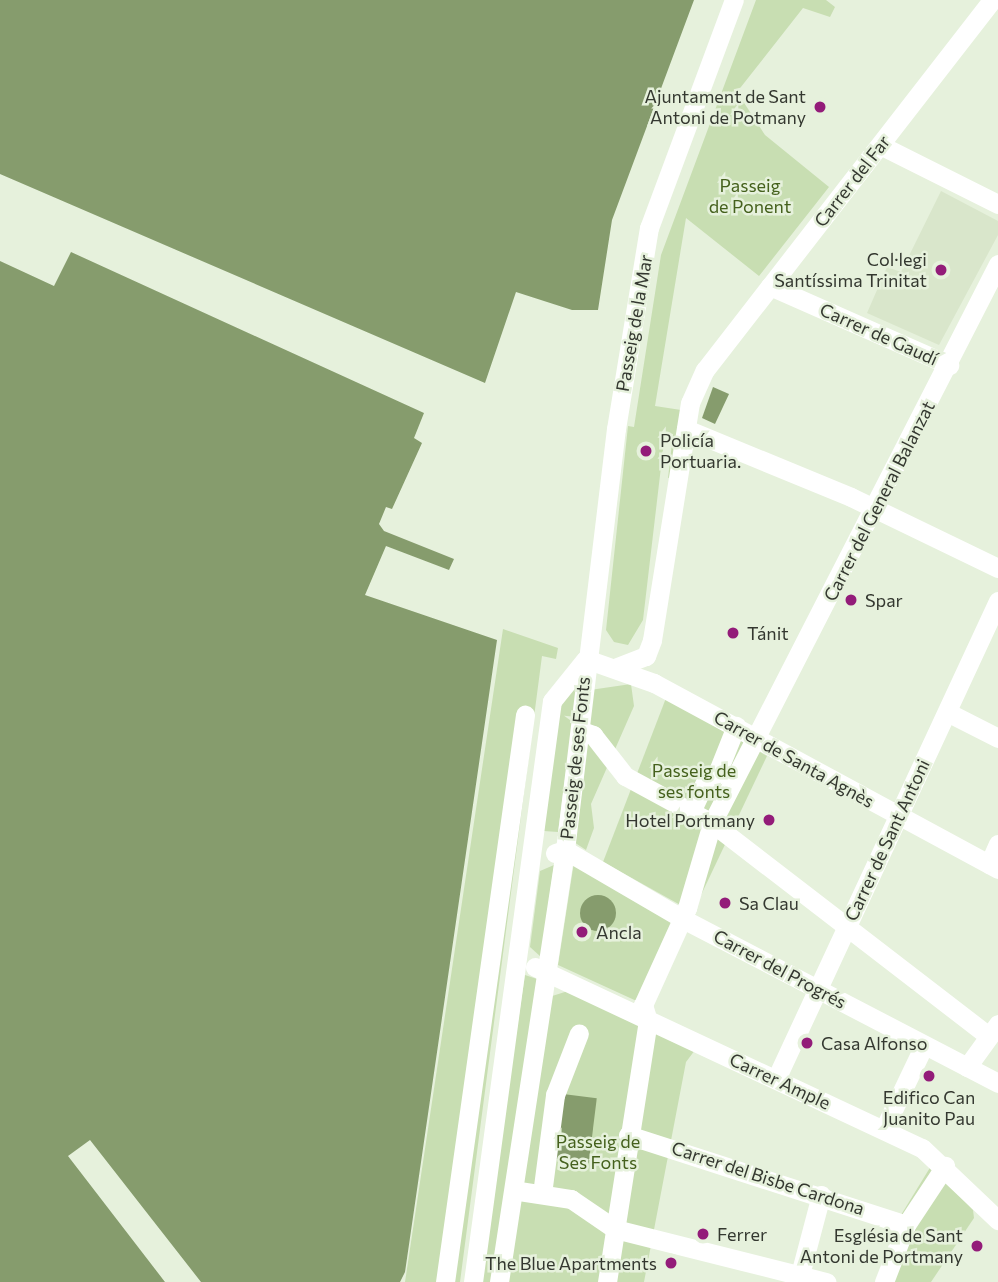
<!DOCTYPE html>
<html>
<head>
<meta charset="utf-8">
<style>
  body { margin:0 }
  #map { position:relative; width:998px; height:1282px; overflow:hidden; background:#e6f1dc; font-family:Commissioner,sans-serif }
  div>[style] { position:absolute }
  .built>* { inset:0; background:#d9e6cb }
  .green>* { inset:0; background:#c8deb2 }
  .water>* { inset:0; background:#869c6d; transform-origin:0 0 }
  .round { border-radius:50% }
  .minor>* { height:19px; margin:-9.5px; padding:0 9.5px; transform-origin:9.5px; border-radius:9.5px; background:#fff }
  .dots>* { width:19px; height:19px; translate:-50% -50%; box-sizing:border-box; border:4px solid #e6f1dc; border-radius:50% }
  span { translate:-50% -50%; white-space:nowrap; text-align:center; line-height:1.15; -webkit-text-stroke:5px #e6f1dc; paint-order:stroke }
  .poi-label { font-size:18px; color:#343830 }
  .right { translate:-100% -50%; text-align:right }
  .left { translate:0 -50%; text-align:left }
  .street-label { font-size:18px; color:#343830 }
  .park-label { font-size:18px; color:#45611d }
</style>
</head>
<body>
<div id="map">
  <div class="built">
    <div style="clip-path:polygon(941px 191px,998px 221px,998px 235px,939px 345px,867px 313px,887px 267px,901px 272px)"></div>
  </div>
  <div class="green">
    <div style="clip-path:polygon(756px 0,826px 0,835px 7px,830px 17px,803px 8px,737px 92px,765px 135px,829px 187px,759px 276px,686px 218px,655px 406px,681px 410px,672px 477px,668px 478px,673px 434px,665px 433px,643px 620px,628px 645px,614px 642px,606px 630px,628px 426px,634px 427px,661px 255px)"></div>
    <div style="clip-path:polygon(503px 629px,558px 648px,556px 659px,542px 656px,460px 1282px,405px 1282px)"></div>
    <div style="clip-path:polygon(578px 681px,558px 832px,544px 831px,557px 704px)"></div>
    <div style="clip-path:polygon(631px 684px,634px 706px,591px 804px,594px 828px,586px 850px,571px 840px,590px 690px)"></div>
    <div style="clip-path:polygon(666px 698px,767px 756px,693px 912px,603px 862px)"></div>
    <div style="clip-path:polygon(574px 862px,675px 922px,641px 1003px,558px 965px)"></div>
    <div style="clip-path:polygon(554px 865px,541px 957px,530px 947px,540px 871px)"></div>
    <div style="clip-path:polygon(525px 975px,537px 979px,494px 1282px,479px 1282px)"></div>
    <div style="clip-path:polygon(568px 991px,695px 1050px,686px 1062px,644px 1282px,505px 1282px,549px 997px)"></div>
    <div style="clip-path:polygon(931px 1166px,973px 1210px,974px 1218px,931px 1282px,877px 1282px,901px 1215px)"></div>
  </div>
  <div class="water">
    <div style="clip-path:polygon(0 0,694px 0,612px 220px,598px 310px,572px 310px,516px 292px,485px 383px,0 174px)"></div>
    <div style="clip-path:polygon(71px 252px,424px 413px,414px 438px,422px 443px,392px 509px,386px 507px,379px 524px,384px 531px,454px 559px,449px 570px,386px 546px,365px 595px,497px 640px,405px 1272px,400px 1282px,201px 1282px,90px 1140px,68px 1156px,165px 1282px,0 1282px,0 261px,54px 286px)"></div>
    <div style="clip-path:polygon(713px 387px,729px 394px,715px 424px,702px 418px)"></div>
    <div class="round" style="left:580px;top:895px;width:36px;height:36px"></div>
    <div style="left:563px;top:1094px;width:34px;height:65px;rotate:7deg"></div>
  </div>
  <div class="minor">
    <div style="left:880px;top:145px;width:132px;rotate:26.6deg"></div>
    <div style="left:770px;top:286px;width:196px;rotate:23.8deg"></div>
    <div style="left:686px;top:429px;width:178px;rotate:22.4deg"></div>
    <div style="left:851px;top:497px;width:163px;rotate:25.8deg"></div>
    <div style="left:586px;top:659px;width:72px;rotate:19.4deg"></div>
    <div style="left:654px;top:683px;width:391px;rotate:28.4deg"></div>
    <div style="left:617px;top:667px;width:31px;rotate:-21deg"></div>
    <div style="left:646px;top:656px;width:17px;rotate:-69deg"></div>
    <div style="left:652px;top:640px;width:240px;rotate:-80.9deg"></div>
    <div style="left:690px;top:403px;width:36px;rotate:-66deg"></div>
    <div style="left:705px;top:370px;width:468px;rotate:-52.2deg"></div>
    <div style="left:947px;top:712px;width:57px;rotate:27deg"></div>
    <div style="left:585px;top:732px;width:9px;rotate:21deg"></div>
    <div style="left:593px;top:735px;width:52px;rotate:52deg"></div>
    <div style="left:625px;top:776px;width:99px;rotate:28.4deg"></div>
    <div style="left:712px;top:823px;width:349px;rotate:37.6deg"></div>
    <div style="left:691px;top:812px;width:38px;rotate:-65deg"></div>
    <div style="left:707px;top:778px;width:9px;rotate:-13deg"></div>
    <div style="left:716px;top:776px;width:54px;rotate:-68.2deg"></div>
    <div style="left:555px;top:853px;width:10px;rotate:-17deg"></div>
    <div style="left:565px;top:850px;width:137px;rotate:30.3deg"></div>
    <div style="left:683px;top:919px;width:355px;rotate:27.5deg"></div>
    <div style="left:989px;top:864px;width:22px;rotate:-66deg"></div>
    <div style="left:535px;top:967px;width:427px;rotate:25.1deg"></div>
    <div style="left:922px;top:1148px;width:105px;rotate:43.5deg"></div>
    <div style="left:967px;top:1067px;width:53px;rotate:-54.2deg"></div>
    <div style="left:776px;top:1079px;width:527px;rotate:-65.09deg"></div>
    <div style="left:884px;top:1129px;width:93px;rotate:-64.5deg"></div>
    <div style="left:628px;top:1135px;width:292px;rotate:17.9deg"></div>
    <div style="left:519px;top:1191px;width:53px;rotate:8.7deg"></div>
    <div style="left:571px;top:1199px;width:53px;rotate:34.3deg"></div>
    <div style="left:615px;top:1229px;width:218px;rotate:14.1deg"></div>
    <div style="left:542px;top:1194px;width:100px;rotate:-82.5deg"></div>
    <div style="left:555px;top:1095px;width:66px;rotate:-68.8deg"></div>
    <div style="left:445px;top:1282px;width:573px;rotate:-81.97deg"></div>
    <div style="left:473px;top:1282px;width:586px;rotate:-82.26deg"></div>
    <div style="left:552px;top:701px;width:53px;rotate:-51.2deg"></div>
    <div style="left:499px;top:1282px;width:437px;rotate:-81.3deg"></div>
    <div style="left:565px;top:850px;width:424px;rotate:-83.1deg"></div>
    <div style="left:616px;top:429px;width:204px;rotate:-80.7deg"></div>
    <div style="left:649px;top:228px;width:243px;rotate:-69.6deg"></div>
    <div style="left:607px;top:1282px;width:264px;rotate:-81.1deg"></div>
    <div style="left:648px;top:1021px;width:17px;rotate:-107deg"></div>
    <div style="left:643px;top:1005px;width:107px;rotate:-65.6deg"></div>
    <div style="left:687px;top:908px;width:89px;rotate:-73.6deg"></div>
    <div style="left:712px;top:823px;width:628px;rotate:-62.9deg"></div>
    <div style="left:798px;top:1282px;width:90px;rotate:-75.2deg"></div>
    <div style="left:884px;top:1282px;width:61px;rotate:-68.9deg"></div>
    <div style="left:906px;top:1225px;width:71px;rotate:-56.5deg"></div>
  </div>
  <div class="dots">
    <div style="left:820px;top:107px;background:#931c79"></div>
    <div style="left:941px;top:270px;background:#931c79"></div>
    <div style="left:646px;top:451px;background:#931c79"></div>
    <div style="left:851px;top:600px;background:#931c79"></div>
    <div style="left:733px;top:633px;background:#931c79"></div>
    <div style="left:769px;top:820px;background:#931c79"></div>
    <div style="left:725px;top:903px;background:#931c79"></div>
    <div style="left:582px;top:932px;background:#931c79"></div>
    <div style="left:807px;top:1043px;background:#931c79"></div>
    <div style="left:929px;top:1076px;background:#931c79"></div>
    <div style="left:703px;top:1234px;background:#931c79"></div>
    <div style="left:977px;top:1246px;background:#931c79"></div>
    <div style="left:671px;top:1263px;background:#931c79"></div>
  </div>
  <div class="poi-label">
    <span class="right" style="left:806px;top:107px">Ajuntament de Sant<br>Antoni de Potmany</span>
    <span class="right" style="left:927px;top:270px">Col·legi<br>Santíssima Trinitat</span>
    <span class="left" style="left:660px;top:451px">Policía<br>Portuaria.</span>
    <span class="left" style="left:865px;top:600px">Spar</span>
    <span class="left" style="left:747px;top:633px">Tánit</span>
    <span class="right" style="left:755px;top:820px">Hotel Portmany</span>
    <span class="left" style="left:739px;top:903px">Sa Clau</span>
    <span class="left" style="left:596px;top:932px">Ancla</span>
    <span class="left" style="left:821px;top:1043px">Casa Alfonso</span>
    <span style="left:929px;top:1108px">Edifico Can<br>Juanito Pau</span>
    <span class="left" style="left:717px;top:1234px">Ferrer</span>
    <span class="right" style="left:963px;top:1246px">Església de Sant<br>Antoni de Portmany</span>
    <span class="right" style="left:657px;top:1263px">The Blue Apartments</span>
  </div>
  <div class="street-label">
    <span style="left:852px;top:181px;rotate:-52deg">Carrer del Far</span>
    <span style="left:634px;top:323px;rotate:-80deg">Passeig de la Mar</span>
    <span style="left:879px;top:334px;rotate:24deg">Carrer de Gaudí</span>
    <span style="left:879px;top:501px;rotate:-63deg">Carrer del General Balanzat</span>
    <span style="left:575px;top:758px;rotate:-84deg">Passeig de ses Fonts</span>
    <span style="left:794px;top:759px;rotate:29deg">Carrer de Santa Agnès</span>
    <span style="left:887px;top:840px;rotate:-65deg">Carrer de Sant Antoni</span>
    <span style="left:780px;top:969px;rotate:28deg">Carrer del Progrés</span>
    <span style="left:780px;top:1081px;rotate:25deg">Carrer Ample</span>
    <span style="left:768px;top:1178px;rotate:18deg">Carrer del Bisbe Cardona</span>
  </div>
  <div class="park-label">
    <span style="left:750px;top:196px">Passeig<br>de Ponent</span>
    <span style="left:694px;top:781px">Passeig de<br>ses fonts</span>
    <span style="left:598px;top:1152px">Passeig de<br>Ses Fonts</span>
  </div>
</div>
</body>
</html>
